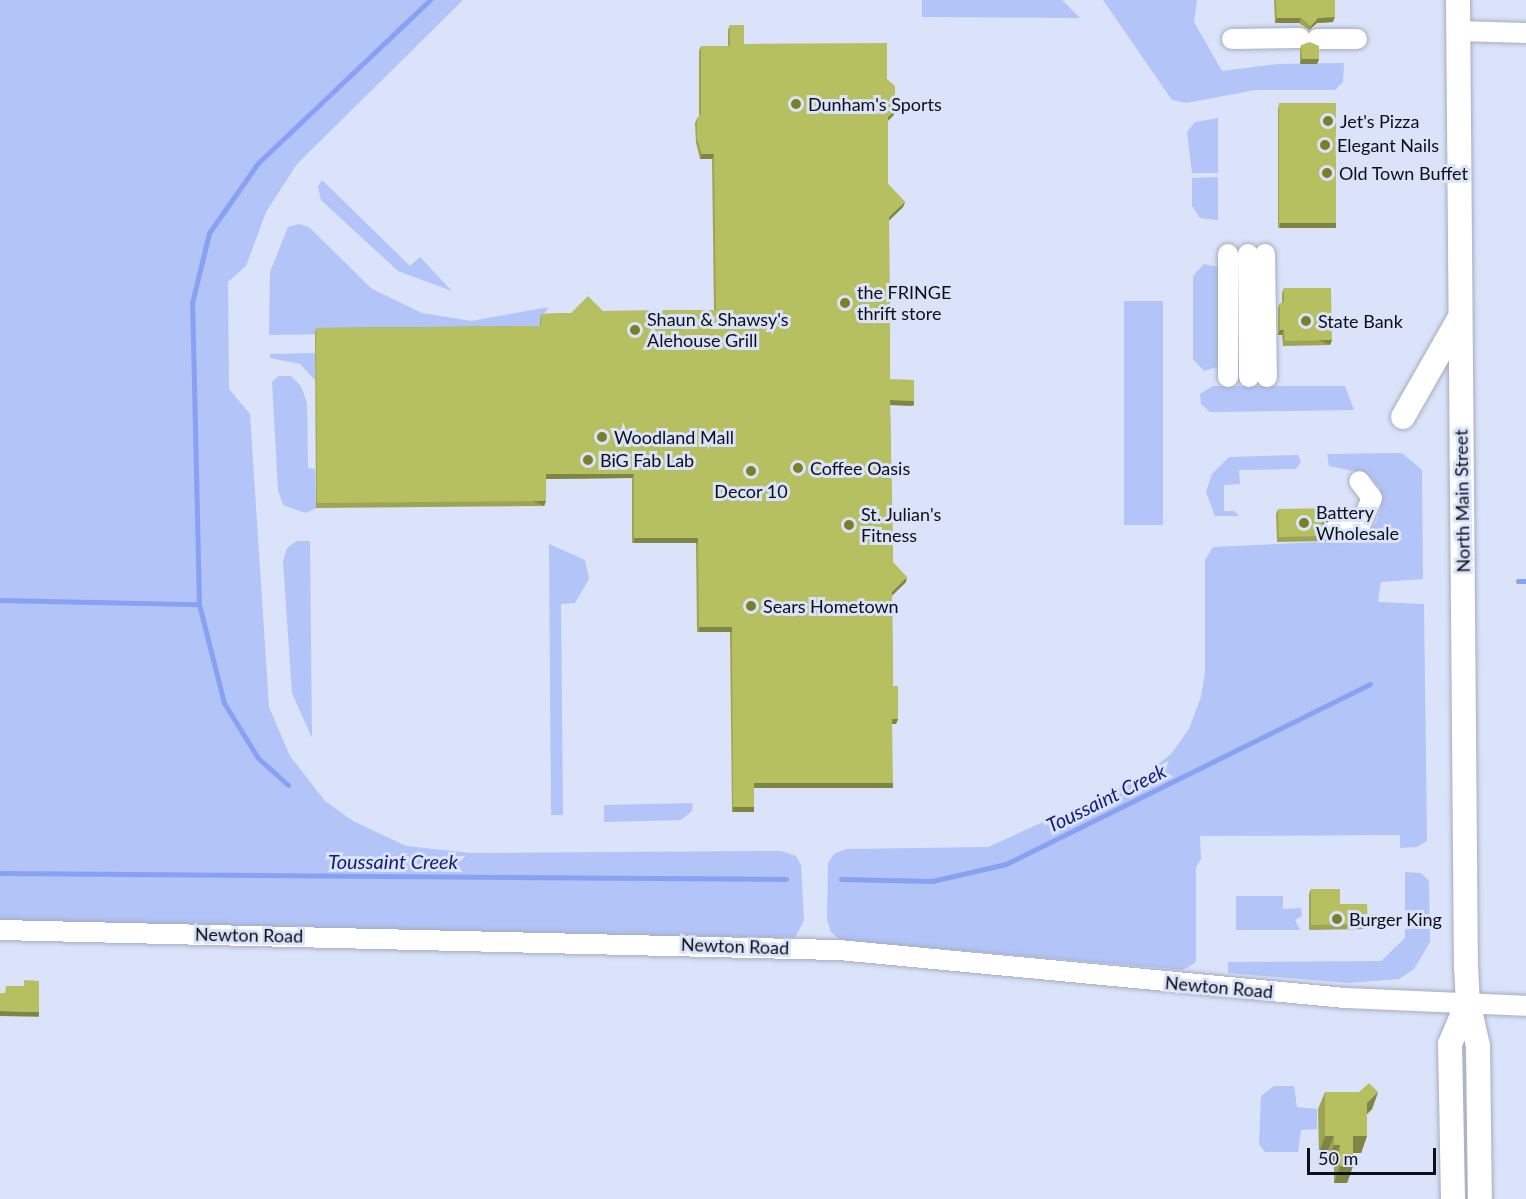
<!DOCTYPE html>
<html>
<head>
<meta charset="utf-8">
<style>
  body { margin:0 }
  #map { position:relative; width:1526px; height:1199px; overflow:hidden; background:#dae3f9; font-family:Lato,sans-serif }
  div>[style] { position:absolute }
  .green>* { inset:0; background:#b2c4f8; transform-origin:0 0 }
  .stream>* { height:5px; margin:-2.5px; padding:0 2.5px; transform-origin:2.5px; border-radius:2.5px; background:#88a2f3 }
  .roads { filter:drop-shadow(0 0 2px #a4acc1) drop-shadow(0 0 2px #a4acc1) }
  .minor>* { height:20px; margin:-10px; padding:0 10px; transform-origin:10px; border-radius:10px; background:#fff }
  .major>* { height:24px; margin:-12px; padding:0 12px; transform-origin:12px; border-radius:12px; background:#fff }
  .wall>* { inset:0; background:#9da553 }
  .shaded-wall>* { inset:0; background:#7f8643; transform-origin:0 0 }
  .building>* { inset:0; background:#b6c060; transform-origin:0 0 }
  .dots>* { width:16px; height:16px; translate:-50% -50%; box-sizing:border-box; border:3px solid #dae3f9; border-radius:50% }
  span { translate:-50% -50%; white-space:nowrap; text-align:center; line-height:1.15; -webkit-text-stroke:6px #dae3f9; paint-order:stroke }
  .poi-label { font-size:18px; color:#0c0f16 }
  .left { translate:0 -50%; text-align:left }
  .street-label { font-size:18px; color:#0c0f16 }
  .water-label { font-size:20px; color:#141c77; font-style:italic }
  .scale { position:absolute; left:1307px; top:1148px; width:129px; height:27px; box-sizing:border-box; border:3px solid #0c0f16; border-top:0; padding-left:8px; font-size:18px; line-height:21px; white-space:nowrap; color:#0c0f16; -webkit-text-stroke:4px #dae3f9; paint-order:stroke }
</style>
</head>
<body>
<div id="map">
  <div class="green">
    <div style="clip-path:polygon(0 0,463px 0,297px 164px,266px 212px,246px 266px,228px 282px,229px 389px,250px 414px,269px 707px,290px 756px,325px 801px,353px 821px,406px 846px,471px 853px,781px 851px,796px 856px,801px 865px,804px 920px,795px 938px,0 925px)"></div>
    <div style="clip-path:polygon(922px 0,1062px 0,1080px 18px,922px 17px)"></div>
    <div style="clip-path:polygon(1103px 0,1197px 0,1194px 22px,1222px 71px,1279px 64px,1344px 63px,1343px 82px,1335px 90px,1255px 90px,1186px 103px,1172px 100px)"></div>
    <div style="clip-path:polygon(1218px 118px,1218px 173px,1192px 173px,1187px 132px,1195px 122px)"></div>
    <div style="clip-path:polygon(1218px 177px,1218px 220px,1200px 218px,1192px 206px,1192px 178px)"></div>
    <div style="clip-path:polygon(322px 180px,410px 266px,420px 257px,452px 291px,398px 271px,321px 200px,318px 187px)"></div>
    <div style="clip-path:polygon(299px 224px,309px 227px,372px 289px,422px 313px,471px 321px,549px 307px,540px 319px,540px 331px,269px 335px,270px 272px,288px 227px)"></div>
    <div style="clip-path:polygon(1204px 264px,1218px 267px,1223px 274px,1220px 366px,1204px 371px,1193px 359px,1193px 276px)"></div>
    <div style="left:1124px;top:301px;width:39px;height:224px"></div>
    <div style="clip-path:polygon(315px 353px,315px 380px,300px 364px,270px 358px,270px 354px)"></div>
    <div style="clip-path:polygon(278px 376px,291px 376px,301px 386px,307px 403px,308px 468px,315px 469px,316px 508px,306px 513px,283px 505px,278px 490px,272px 382px)"></div>
    <div style="clip-path:polygon(1213px 386px,1345px 386px,1354px 410px,1210px 412px,1201px 404px,1200px 394px)"></div>
    <div style="clip-path:polygon(1402px 453px,1422px 470px,1423px 579px,1381px 582px,1378px 602px,1424px 604px,1427px 841px,1417px 847px,1400px 848px,1400px 835px,1200px 836px,1201px 859px,1196px 867px,1196px 962px,1183px 970px,840px 940px,831px 932px,827px 920px,828px 863px,834px 854px,846px 849px,988px 847px,1143px 777px,1171px 754px,1189px 729px,1201px 697px,1205px 672px,1205px 560px,1213px 547px,1362px 540px,1376px 523px,1381px 508px,1380px 488px,1368px 474px,1329px 466px,1327px 454px)"></div>
    <div style="clip-path:polygon(1298px 455px,1301px 462px,1296px 469px,1239px 470px,1240px 484px,1224px 485px,1224px 511px,1234px 511px,1239px 516px,1215px 516px,1206px 492px,1212px 474px,1229px 457px)"></div>
    <div style="clip-path:polygon(297px 541px,310px 541px,312px 738px,292px 693px,283px 561px,287px 548px)"></div>
    <div style="clip-path:polygon(549px 544px,585px 560px,589px 579px,575px 603px,561px 604px,563px 815px,551px 815px)"></div>
    <div style="clip-path:polygon(693px 803px,692px 811px,681px 820px,604px 822px,604px 805px)"></div>
    <div style="clip-path:polygon(1405px 872px,1421px 873px,1429px 881px,1430px 942px,1414px 969px,1399px 979px,1348px 983px,1228px 973px,1228px 962px,1381px 961px,1405px 938px)"></div>
    <div style="clip-path:polygon(1236px 896px,1283px 896px,1283px 909px,1301px 908px,1302px 916px,1295px 920px,1300px 930px,1236px 930px)"></div>
    <div style="clip-path:polygon(1274px 1086px,1294px 1086px,1297px 1107px,1317px 1109px,1317px 1129px,1301px 1130px,1298px 1152px,1265px 1152px,1259px 1144px,1261px 1096px)"></div>
  </div>
  <div class="stream">
    <div style="left:1518px;top:581px;width:8px"></div>
    <div style="left:0;top:600px;width:199px;rotate:1.2deg"></div>
    <div style="left:288px;top:785px;width:40px;rotate:-138deg"></div>
    <div style="left:258px;top:758px;width:65px;rotate:-121.7deg"></div>
    <div style="left:224px;top:703px;width:102px;rotate:-104.2deg"></div>
    <div style="left:199px;top:604px;width:301px;rotate:-91.3deg"></div>
    <div style="left:192px;top:303px;width:72px;rotate:-76.3deg"></div>
    <div style="left:209px;top:233px;width:85px;rotate:-55deg"></div>
    <div style="left:258px;top:163px;width:237px;rotate:-43.5deg"></div>
    <div style="left:0;top:873px;width:786px;rotate:0.44deg"></div>
    <div style="left:841px;top:879px;width:91px;rotate:1.3deg"></div>
    <div style="left:932px;top:881px;width:76px;rotate:-12.9deg"></div>
    <div style="left:1006px;top:864px;width:406px;rotate:-26.3deg"></div>
  </div>
  <div class="roads">
    <div class="minor">
      <div style="left:1458px;top:31px;width:68px;rotate:1.7deg"></div>
      <div style="left:1232px;top:39px;width:68px;rotate:-0.8deg"></div>
      <div style="left:1317px;top:39px;width:40px"></div>
      <div style="left:1228px;top:254px;width:123px;rotate:90deg"></div>
      <div style="left:1248px;top:254px;width:123px;rotate:89.5deg"></div>
      <div style="left:1265px;top:254px;width:123px;rotate:89.1deg"></div>
      <div style="left:1332px;top:531px;width:28px;rotate:-10deg"></div>
      <div style="left:1360px;top:526px;width:30px;rotate:-67deg"></div>
      <div style="left:1372px;top:498px;width:21px;rotate:-127deg"></div>
      <div style="left:0;top:930px;width:839px;rotate:1.37deg"></div>
      <div style="left:839px;top:950px;width:508px;rotate:5.42deg"></div>
      <div style="left:1345px;top:998px;width:181px;rotate:2.5deg"></div>
    </div>
    <div class="major">
      <div style="left:1458px;top:0;width:966px;rotate:89.53deg"></div>
      <div style="left:1466px;top:966px;width:35px;rotate:87deg"></div>
      <div style="left:1468px;top:1001px;width:46px;rotate:77.5deg"></div>
      <div style="left:1478px;top:1046px;width:153px;rotate:89.3deg"></div>
      <div style="left:1403px;top:417px;width:113px;rotate:-60.3deg"></div>
      <div style="left:1453px;top:1199px;width:155px;rotate:-91.1deg"></div>
      <div style="left:1450px;top:1044px;width:47px;rotate:-67.3deg"></div>
    </div>
  </div>
  <div class="wall">
    <div style="clip-path:polygon(1274px 0,1335px 0,1333px 22px,1317px 23px,1309px 30px,1299px 23px,1275px 23px)"></div>
    <div style="clip-path:polygon(730px 25px,744px 44px,887px 79px,895px 111px,893px 116px,888px 121px,888px 184px,905px 202px,903px 207px,889px 221px,890px 379px,914px 401px,912px 406px,890px 405px,893px 562px,906px 582px,892px 596px,893px 686px,898px 719px,896px 724px,892px 724px,891px 788px,754px 788px,752px 812px,732px 812px,730px 632px,697px 632px,696px 543px,632px 543px,632px 478px,546px 479px,546px 501px,544px 506px,316px 508px,315px 333px,316px 328px,540px 326px,540px 319px,541px 314px,571px 313px,603px 311px,714px 310px,712px 159px,700px 159px,696px 143px,695px 123px,697px 118px,699px 116px,699px 51px,701px 46px,728px 46px,728px 30px)"></div>
    <div style="clip-path:polygon(1301px 45px,1319px 59px,1317px 64px,1300px 64px,1300px 50px)"></div>
    <div style="clip-path:polygon(1279px 104px,1336px 223px,1334px 228px,1278px 228px,1278px 109px)"></div>
    <div style="clip-path:polygon(1284px 288px,1332px 340px,1330px 345px,1283px 346px,1282px 335px,1278px 335px,1278px 308px,1280px 303px,1282px 303px,1282px 293px)"></div>
    <div style="clip-path:polygon(1278px 509px,1332px 519px,1323px 525px,1328px 536px,1326px 541px,1277px 542px,1276px 514px)"></div>
    <div style="clip-path:polygon(1311px 889px,1340px 904px,1366px 929px,1309px 930px,1309px 894px)"></div>
    <div style="clip-path:polygon(1325px 1092px,1378px 1092px,1372px 1109px,1367px 1114px,1367px 1136px,1361px 1153px,1353px 1153px,1353px 1166px,1347px 1183px,1334px 1183px,1334px 1162px,1327px 1162px,1327px 1153px,1319px 1153px,1318px 1109px)"></div>
  </div>
  <div class="shaded-wall">
    <div style="clip-path:polygon(1335px 17px,1333px 22px,1317px 23px,1309px 30px,1311px 26px,1318px 18px)"></div>
    <div style="clip-path:polygon(1277px 18px,1301px 18px,1299px 23px,1275px 23px)"></div>
    <div style="clip-path:polygon(1302px 59px,1319px 59px,1317px 64px,1300px 64px)"></div>
    <div style="clip-path:polygon(895px 111px,893px 116px,886px 122px,888px 117px)"></div>
    <div style="clip-path:polygon(702px 154px,714px 154px,712px 159px,700px 159px)"></div>
    <div style="clip-path:polygon(905px 202px,903px 207px,887px 222px,889px 217px)"></div>
    <div style="left:1280px;top:223px;width:56px;height:5px"></div>
    <div style="clip-path:polygon(1280px 330px,1284px 330px,1282px 335px,1278px 335px)"></div>
    <div style="left:1332px;top:340px;width:5px;height:47px;rotate:112deg"></div>
    <div style="left:890px;top:400px;width:24px;height:5px;rotate:2deg"></div>
    <div style="clip-path:polygon(546px 474px,634px 474px,632px 478px,544px 479px)"></div>
    <div style="left:546px;top:501px;width:5px;height:229px;rotate:112deg"></div>
    <div style="clip-path:polygon(1334px 514px,1332px 519px,1321px 527px,1322px 523px)"></div>
    <div style="left:1328px;top:536px;width:5px;height:49px;rotate:112deg"></div>
    <div style="left:634px;top:538px;width:64px;height:5px"></div>
    <div style="clip-path:polygon(907px 577px,906px 582px,890px 597px,892px 592px)"></div>
    <div style="left:699px;top:627px;width:33px;height:5px"></div>
    <div style="clip-path:polygon(892px 719px,898px 719px,896px 724px,890px 724px)"></div>
    <div style="left:754px;top:783px;width:139px;height:5px"></div>
    <div style="left:733px;top:807px;width:21px;height:5px"></div>
    <div style="left:1368px;top:924px;width:5px;height:57px;rotate:112deg"></div>
    <div style="left:0;top:1011px;width:39px;height:5px;rotate:1deg"></div>
    <div style="clip-path:polygon(1378px 1092px,1372px 1109px,1361px 1120px,1367px 1103px)"></div>
    <div style="clip-path:polygon(1325px 1136px,1334px 1136px,1327px 1153px,1319px 1153px)"></div>
    <div style="clip-path:polygon(1353px 1136px,1367px 1136px,1361px 1153px,1347px 1153px)"></div>
    <div style="clip-path:polygon(1334px 1145px,1340px 1145px,1334px 1162px,1327px 1162px)"></div>
    <div style="clip-path:polygon(1340px 1166px,1353px 1166px,1347px 1183px,1334px 1183px)"></div>
  </div>
  <div class="building">
    <div style="clip-path:polygon(1276px 0,1335px 0,1335px 17px,1318px 18px,1311px 26px,1301px 18px,1277px 18px)"></div>
    <div style="clip-path:polygon(730px 25px,744px 25px,744px 44px,887px 43px,887px 79px,895px 86px,895px 111px,888px 117px,888px 184px,905px 202px,889px 217px,890px 379px,914px 380px,914px 401px,890px 400px,893px 562px,907px 577px,892px 592px,893px 686px,898px 686px,898px 719px,892px 719px,893px 783px,754px 783px,754px 807px,733px 807px,732px 627px,699px 627px,698px 538px,634px 538px,634px 474px,546px 474px,546px 501px,317px 503px,316px 328px,541px 326px,541px 314px,571px 313px,588px 296px,603px 311px,716px 310px,714px 154px,702px 154px,697px 138px,697px 118px,701px 114px,701px 46px,730px 46px)"></div>
    <div style="clip-path:polygon(1310px 42px,1319px 46px,1319px 59px,1302px 59px,1301px 45px)"></div>
    <div style="left:1336px;top:103px;width:120px;height:57px;rotate:90deg"></div>
    <div style="clip-path:polygon(1284px 288px,1331px 288px,1332px 340px,1285px 341px,1284px 330px,1280px 330px,1280px 303px,1284px 303px)"></div>
    <div style="clip-path:polygon(1334px 508px,1334px 514px,1322px 523px,1328px 536px,1279px 537px,1278px 509px)"></div>
    <div style="clip-path:polygon(1311px 889px,1340px 889px,1340px 904px,1367px 904px,1368px 924px,1311px 925px)"></div>
    <div style="clip-path:polygon(24px 980px,39px 981px,39px 1012px,0 1011px,0 993px,5px 993px,6px 986px,24px 986px)"></div>
    <div style="clip-path:polygon(1369px 1083px,1378px 1092px,1367px 1103px,1367px 1136px,1353px 1136px,1353px 1166px,1340px 1166px,1340px 1145px,1334px 1145px,1334px 1136px,1325px 1136px,1325px 1092px,1359px 1092px)"></div>
  </div>
  <div class="dots">
    <div style="left:796px;top:104px;background:#79802b"></div>
    <div style="left:1328px;top:121px;background:#79802b"></div>
    <div style="left:1325px;top:145px;background:#79802b"></div>
    <div style="left:1327px;top:173px;background:#79802b"></div>
    <div style="left:845px;top:303px;background:#79802b"></div>
    <div style="left:1306px;top:321px;background:#79802b"></div>
    <div style="left:635px;top:330px;background:#79802b"></div>
    <div style="left:602px;top:437px;background:#79802b"></div>
    <div style="left:588px;top:460px;background:#79802b"></div>
    <div style="left:798px;top:468px;background:#79802b"></div>
    <div style="left:751px;top:471px;background:#79802b"></div>
    <div style="left:1304px;top:523px;background:#79802b"></div>
    <div style="left:849px;top:525px;background:#79802b"></div>
    <div style="left:751px;top:606px;background:#79802b"></div>
    <div style="left:1337px;top:919px;background:#79802b"></div>
  </div>
  <div class="poi-label">
    <span class="left" style="left:808px;top:104px">Dunham's Sports</span>
    <span class="left" style="left:1340px;top:121px">Jet's Pizza</span>
    <span class="left" style="left:1337px;top:145px">Elegant Nails</span>
    <span class="left" style="left:1339px;top:173px">Old Town Buffet</span>
    <span class="left" style="left:857px;top:303px">the FRINGE<br>thrift store</span>
    <span class="left" style="left:647px;top:330px">Shaun &amp; Shawsy's<br>Alehouse Grill</span>
    <span class="left" style="left:1318px;top:321px">State Bank</span>
    <span class="left" style="left:614px;top:437px">Woodland Mall</span>
    <span class="left" style="left:600px;top:460px">BiG Fab Lab</span>
    <span class="left" style="left:810px;top:468px">Coffee Oasis</span>
    <span style="left:751px;top:491px">Decor 10</span>
    <span class="left" style="left:1316px;top:523px">Battery<br>Wholesale</span>
    <span class="left" style="left:861px;top:525px">St. Julian's<br>Fitness</span>
    <span class="left" style="left:763px;top:606px">Sears Hometown</span>
    <span class="left" style="left:1349px;top:919px">Burger King</span>
  </div>
  <div class="street-label">
    <span style="left:1462px;top:501px;rotate:-91deg">North Main Street</span>
    <span style="left:249px;top:935px;rotate:1deg">Newton Road</span>
    <span style="left:735px;top:946px;rotate:2deg">Newton Road</span>
    <span style="left:1219px;top:987px;rotate:5deg">Newton Road</span>
  </div>
  <div class="water-label">
    <span style="left:1106px;top:798px;rotate:-26deg">Toussaint Creek</span>
    <span style="left:393px;top:861px">Toussaint Creek</span>
  </div>
  <div class="scale">50 m</div>
</div>
</body>
</html>
